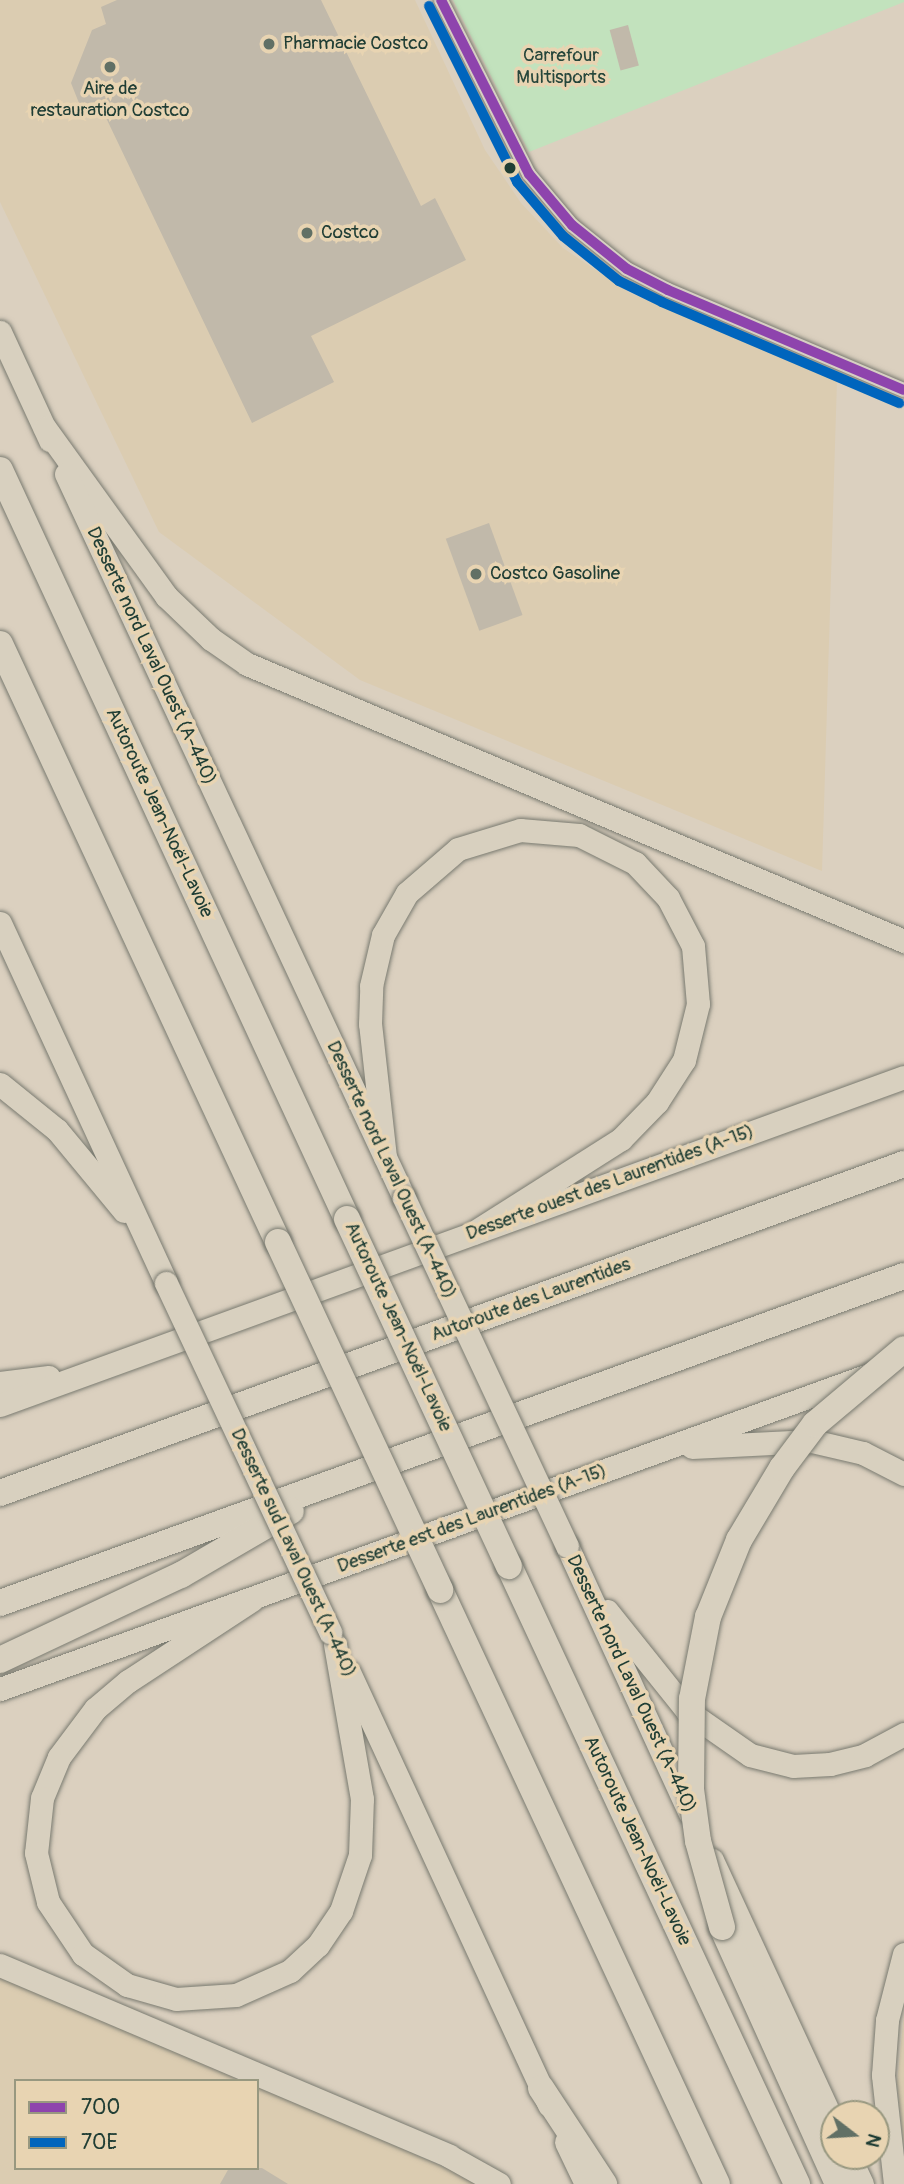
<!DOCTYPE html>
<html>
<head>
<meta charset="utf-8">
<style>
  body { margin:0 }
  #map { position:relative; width:904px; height:2184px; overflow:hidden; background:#dbd0bf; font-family:Pangolin,sans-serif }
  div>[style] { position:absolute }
  .built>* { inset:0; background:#dbccb1 }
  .green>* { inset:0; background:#c2e2bd }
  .building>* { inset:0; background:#c1b9aa; transform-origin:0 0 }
  .roads { filter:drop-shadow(0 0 2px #797a70) drop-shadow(0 0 2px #797a70) }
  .minor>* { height:14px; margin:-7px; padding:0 7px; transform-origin:7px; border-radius:7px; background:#d7cfc3 }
  .primary>* { height:23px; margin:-11.5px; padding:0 11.5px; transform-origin:11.5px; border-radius:11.5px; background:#d8d0bf }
  .motorway>* { height:26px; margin:-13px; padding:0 13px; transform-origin:13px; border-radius:13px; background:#d8d0bf }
  .bridges { filter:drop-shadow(0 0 2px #797a70) drop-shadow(0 0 2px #797a70) }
  .primary-bridge>* { height:23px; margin:-11.5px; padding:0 11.5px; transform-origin:11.5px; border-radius:11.5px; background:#d8d0bf }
  .motorway-bridge>* { height:26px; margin:-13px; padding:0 13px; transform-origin:13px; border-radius:13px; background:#d8d0bf }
  .bus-1>* { height:10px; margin:-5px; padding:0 5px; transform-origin:5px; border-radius:5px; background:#8e44ad }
  .bus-2>* { height:10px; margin:-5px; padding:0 5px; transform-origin:5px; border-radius:5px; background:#0065bd }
  .dots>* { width:19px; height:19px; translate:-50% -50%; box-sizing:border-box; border:4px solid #e8d4b2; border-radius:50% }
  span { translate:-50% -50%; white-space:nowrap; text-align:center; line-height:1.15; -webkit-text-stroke:7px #e8d4b2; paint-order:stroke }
  .poi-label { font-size:19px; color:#1f3d34 }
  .left { translate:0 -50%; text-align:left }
  .park-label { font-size:19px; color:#26463b }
  .street-label { font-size:19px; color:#1f3d34 }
  .legend { position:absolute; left:14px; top:2079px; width:245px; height:91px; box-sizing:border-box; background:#e8d4b2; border:2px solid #989880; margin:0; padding:9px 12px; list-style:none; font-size:21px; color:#1f3d34 }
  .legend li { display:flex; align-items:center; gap:14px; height:35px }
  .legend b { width:35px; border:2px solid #989880 }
  .north { position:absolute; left:820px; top:2100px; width:70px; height:70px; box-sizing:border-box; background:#e8d4b2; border:2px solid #989880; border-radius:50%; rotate:107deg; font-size:19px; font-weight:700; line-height:28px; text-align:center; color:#1f3d34 }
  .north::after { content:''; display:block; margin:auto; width:24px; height:32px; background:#617065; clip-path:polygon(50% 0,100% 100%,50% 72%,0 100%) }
</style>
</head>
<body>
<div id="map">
  <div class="built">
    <div style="clip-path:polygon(0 0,415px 0,485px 150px,521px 203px,563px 248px,630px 293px,837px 380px,822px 871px,360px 680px,159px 532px,0 202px)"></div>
    <div style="clip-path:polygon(0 1975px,250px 2081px,16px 2081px,16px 2168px,257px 2168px,257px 2084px,482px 2184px,0 2184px)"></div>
    <div style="clip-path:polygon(904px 2014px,904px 2147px,897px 2083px)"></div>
  </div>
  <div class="green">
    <div style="clip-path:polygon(453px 0,904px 0,904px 2px,529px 152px)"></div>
  </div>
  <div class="building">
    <div style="clip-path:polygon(117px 0,321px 0,421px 206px,435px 198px,466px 260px,311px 336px,334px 382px,252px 423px,98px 101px,81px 108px,71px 83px,92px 30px,106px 24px,101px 7px)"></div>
    <div style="left:628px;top:25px;width:42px;height:19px;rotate:75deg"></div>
    <div style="left:489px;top:523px;width:98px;height:46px;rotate:70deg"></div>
    <div style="clip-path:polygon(229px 2168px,262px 2168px,288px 2184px,220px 2184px)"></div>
  </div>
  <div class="roads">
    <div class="minor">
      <div style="left:441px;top:0;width:195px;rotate:63.2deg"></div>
      <div style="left:529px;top:174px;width:67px;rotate:49.9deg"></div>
      <div style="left:572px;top:225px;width:70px;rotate:38.7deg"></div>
      <div style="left:627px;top:269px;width:46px;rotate:27.1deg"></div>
      <div style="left:668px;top:290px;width:256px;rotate:23deg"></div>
    </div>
    <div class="primary">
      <div style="left:0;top:332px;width:119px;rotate:65.2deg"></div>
      <div style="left:45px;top:428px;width:207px;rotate:54.2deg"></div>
      <div style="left:166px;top:596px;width:62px;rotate:43.7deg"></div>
      <div style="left:211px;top:639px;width:44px;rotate:34.8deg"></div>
      <div style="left:247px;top:664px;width:713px;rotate:22.86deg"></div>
      <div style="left:66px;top:474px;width:799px;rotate:64.97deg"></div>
      <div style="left:0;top:923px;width:396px;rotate:65.2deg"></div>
      <div style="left:0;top:1084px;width:73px;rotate:38.9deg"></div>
      <div style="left:57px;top:1130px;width:105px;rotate:50.4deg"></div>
      <div style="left:385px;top:1157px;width:134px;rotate:-96.4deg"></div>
      <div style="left:370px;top:1024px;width:38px;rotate:-88deg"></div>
      <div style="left:371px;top:986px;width:52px;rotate:-76.8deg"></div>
      <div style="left:383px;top:935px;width:48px;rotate:-60.3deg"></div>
      <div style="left:407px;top:893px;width:67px;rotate:-40.8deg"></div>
      <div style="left:458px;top:849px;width:65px;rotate:-17deg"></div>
      <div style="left:520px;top:830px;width:59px;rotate:4.8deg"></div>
      <div style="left:579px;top:835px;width:63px;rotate:26.6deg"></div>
      <div style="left:635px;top:863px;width:48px;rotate:46.7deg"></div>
      <div style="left:668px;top:898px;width:54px;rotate:62.5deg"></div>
      <div style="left:693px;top:946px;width:58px;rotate:85.1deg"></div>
      <div style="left:698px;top:1004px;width:58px;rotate:104deg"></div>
      <div style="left:684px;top:1060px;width:50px;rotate:122.7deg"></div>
      <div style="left:657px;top:1102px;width:52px;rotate:134.2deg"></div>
      <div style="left:621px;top:1139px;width:175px;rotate:147.6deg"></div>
      <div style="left:0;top:1383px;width:49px;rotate:-7deg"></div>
      <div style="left:0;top:1405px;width:962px;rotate:-19.94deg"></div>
      <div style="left:692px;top:1447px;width:120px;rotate:-2.9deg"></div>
      <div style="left:812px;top:1441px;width:52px;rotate:13.2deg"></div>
      <div style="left:863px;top:1453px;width:46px;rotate:27.1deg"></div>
      <div style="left:567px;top:1546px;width:294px;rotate:65.3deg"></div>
      <div style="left:252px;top:1600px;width:148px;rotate:146.8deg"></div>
      <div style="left:128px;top:1681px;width:43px;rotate:139.7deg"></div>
      <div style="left:95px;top:1709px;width:60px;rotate:126.9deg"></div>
      <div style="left:59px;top:1757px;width:44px;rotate:112.5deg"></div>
      <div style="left:42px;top:1798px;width:55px;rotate:96.2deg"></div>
      <div style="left:36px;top:1853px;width:50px;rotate:76.2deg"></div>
      <div style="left:48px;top:1902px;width:63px;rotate:56.1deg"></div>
      <div style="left:83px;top:1954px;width:54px;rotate:35.2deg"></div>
      <div style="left:127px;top:1985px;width:51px;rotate:15.9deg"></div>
      <div style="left:176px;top:1999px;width:60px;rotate:-3.8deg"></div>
      <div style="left:236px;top:1995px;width:59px;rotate:-24deg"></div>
      <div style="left:290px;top:1971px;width:38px;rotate:-43deg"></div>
      <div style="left:318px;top:1945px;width:41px;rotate:-55.9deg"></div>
      <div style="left:341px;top:1911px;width:59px;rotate:-71.3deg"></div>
      <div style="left:360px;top:1855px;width:56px;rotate:-88deg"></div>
      <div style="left:362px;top:1799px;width:157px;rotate:-99.9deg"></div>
      <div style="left:607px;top:1611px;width:128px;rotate:51.3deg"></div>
      <div style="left:687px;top:1711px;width:77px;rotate:34.9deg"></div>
      <div style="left:750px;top:1755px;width:44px;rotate:14.3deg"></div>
      <div style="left:793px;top:1766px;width:37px;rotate:-3deg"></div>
      <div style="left:830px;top:1764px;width:36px;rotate:-14deg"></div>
      <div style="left:865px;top:1755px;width:44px;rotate:-28.3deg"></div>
      <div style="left:349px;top:1672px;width:477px;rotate:65.2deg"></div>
      <div style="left:0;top:1689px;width:926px;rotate:-19.88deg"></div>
      <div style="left:712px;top:1860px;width:291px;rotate:65.2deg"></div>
      <div style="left:0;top:1965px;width:488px;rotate:23deg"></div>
      <div style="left:449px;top:2156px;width:57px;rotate:29.2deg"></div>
      <div style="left:566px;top:2142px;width:47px;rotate:64.5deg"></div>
      <div style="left:849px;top:2156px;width:31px;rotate:65deg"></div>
      <div style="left:895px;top:2184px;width:110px;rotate:-96.3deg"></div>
      <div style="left:883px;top:2075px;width:55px;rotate:-85.8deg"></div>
      <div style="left:887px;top:2020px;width:68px;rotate:-75.6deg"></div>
    </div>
    <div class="motorway">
      <div style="left:0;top:470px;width:825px;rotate:65.14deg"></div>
      <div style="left:0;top:644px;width:659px;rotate:65.07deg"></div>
      <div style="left:0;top:1493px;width:962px;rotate:-20deg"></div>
      <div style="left:509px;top:1566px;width:682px;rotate:65.01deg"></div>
      <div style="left:440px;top:1590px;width:655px;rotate:65deg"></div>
      <div style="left:0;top:1603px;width:961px;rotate:-19.89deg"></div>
      <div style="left:0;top:1660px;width:200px;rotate:-25.2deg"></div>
      <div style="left:181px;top:1575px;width:127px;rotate:-30.2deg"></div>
      <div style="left:722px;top:1927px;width:282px;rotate:65.7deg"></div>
      <div style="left:541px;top:2088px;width:115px;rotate:56.7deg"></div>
    </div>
  </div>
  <div class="bridges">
    <div class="primary-bridge">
      <div style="left:404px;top:1198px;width:384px;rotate:64.9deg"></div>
      <div style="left:166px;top:1283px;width:386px;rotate:64.8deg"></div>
    </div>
    <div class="motorway-bridge">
      <div style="left:347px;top:1219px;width:383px;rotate:65deg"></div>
      <div style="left:278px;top:1242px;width:384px;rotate:65deg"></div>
      <div style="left:722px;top:1927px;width:89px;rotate:-105.6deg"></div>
      <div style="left:698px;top:1841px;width:52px;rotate:-97.7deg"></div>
      <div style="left:691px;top:1789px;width:90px;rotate:-89.4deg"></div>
      <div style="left:692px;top:1699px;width:84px;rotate:-79deg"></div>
      <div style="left:708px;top:1617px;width:83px;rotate:-68.1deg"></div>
      <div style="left:739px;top:1540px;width:84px;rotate:-59.2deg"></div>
      <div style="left:782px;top:1468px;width:55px;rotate:-53.1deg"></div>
      <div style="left:815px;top:1424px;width:116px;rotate:-40.1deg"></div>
    </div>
  </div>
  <div class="bus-1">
    <div style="left:441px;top:0;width:195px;rotate:63.2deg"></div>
    <div style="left:529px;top:174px;width:67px;rotate:49.9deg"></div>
    <div style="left:572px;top:225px;width:70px;rotate:38.7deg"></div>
    <div style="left:627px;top:269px;width:46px;rotate:27.1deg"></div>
    <div style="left:668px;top:290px;width:256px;rotate:23deg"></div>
  </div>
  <div class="bus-2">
    <div style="left:429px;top:6px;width:197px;rotate:63.4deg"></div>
    <div style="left:517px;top:182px;width:71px;rotate:49.6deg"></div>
    <div style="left:563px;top:236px;width:72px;rotate:38.8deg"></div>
    <div style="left:619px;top:281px;width:48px;rotate:26deg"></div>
    <div style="left:662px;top:302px;width:258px;rotate:23.1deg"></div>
  </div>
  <div class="dots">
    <div style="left:269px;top:44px;background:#617065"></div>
    <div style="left:110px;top:67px;background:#617065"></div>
    <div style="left:510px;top:168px;background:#1f3d34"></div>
    <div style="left:307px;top:233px;background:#617065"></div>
    <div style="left:476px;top:574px;background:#617065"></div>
  </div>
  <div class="poi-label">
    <span class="left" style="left:283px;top:44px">Pharmacie Costco</span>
    <span style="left:110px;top:100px">Aire de<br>restauration Costco</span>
    <span class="left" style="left:321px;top:233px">Costco</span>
    <span class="left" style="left:490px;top:574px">Costco Gasoline</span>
  </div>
  <div class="park-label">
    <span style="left:561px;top:67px">Carrefour<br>Multisports</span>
  </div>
  <div class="street-label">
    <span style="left:151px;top:656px;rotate:65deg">Desserte nord Laval Ouest (A-440)</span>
    <span style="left:159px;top:813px;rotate:65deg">Autoroute Jean-Noël-Lavoie</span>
    <span style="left:391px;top:1170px;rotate:65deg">Desserte nord Laval Ouest (A-440)</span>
    <span style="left:610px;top:1183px;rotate:-20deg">Desserte ouest des Laurentides (A-15)</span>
    <span style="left:531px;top:1300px;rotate:-20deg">Autoroute des Laurentides</span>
    <span style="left:398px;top:1327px;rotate:65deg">Autoroute Jean-Noël-Lavoie</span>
    <span style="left:472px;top:1519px;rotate:-20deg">Desserte est des Laurentides (A-15)</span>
    <span style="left:293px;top:1553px;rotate:65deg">Desserte sud Laval Ouest (A-440)</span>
    <span style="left:631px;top:1684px;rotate:65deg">Desserte nord Laval Ouest (A-440)</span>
    <span style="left:637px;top:1841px;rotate:65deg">Autoroute Jean-Noël-Lavoie</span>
  </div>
  <ul class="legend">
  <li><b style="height:9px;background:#8e44ad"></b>70O</li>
  <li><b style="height:9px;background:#0065bd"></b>70E</li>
  </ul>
  <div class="north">N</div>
</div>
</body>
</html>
